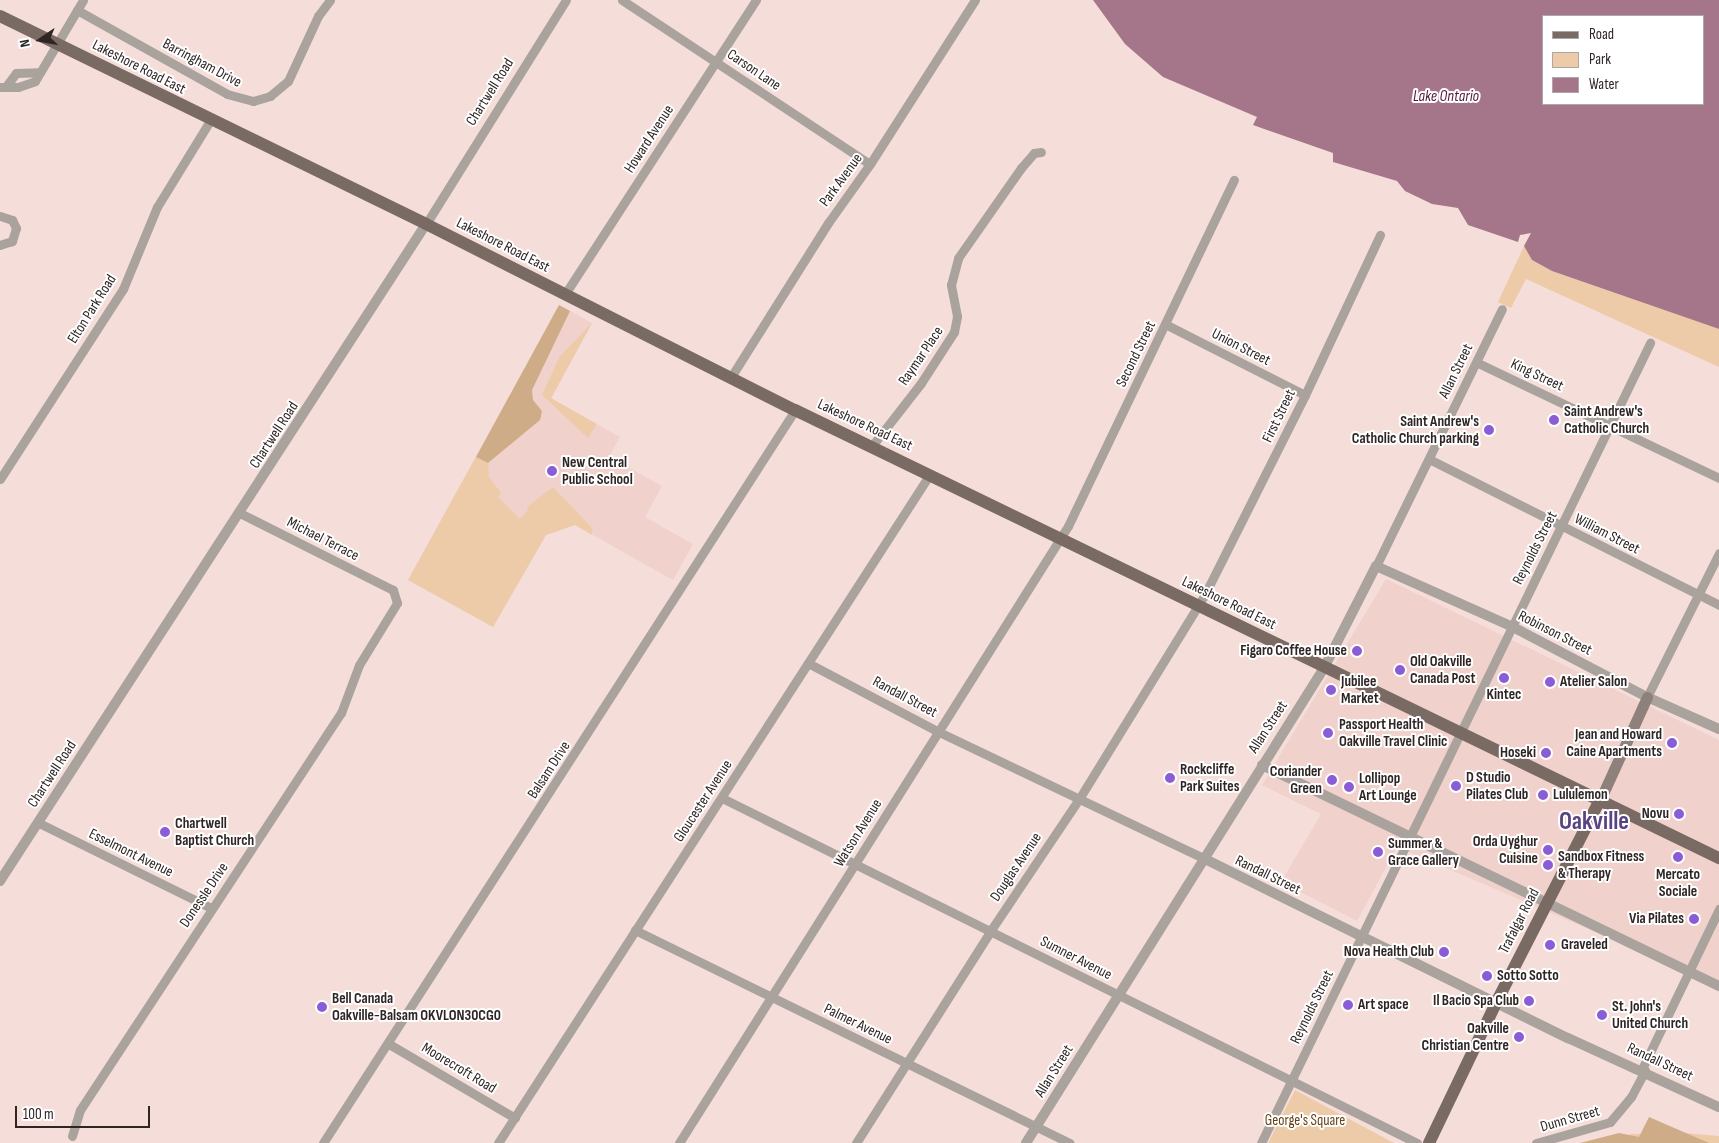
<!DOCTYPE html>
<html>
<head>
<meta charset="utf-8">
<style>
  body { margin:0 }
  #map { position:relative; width:1719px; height:1143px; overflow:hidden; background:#f5deda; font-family:"Sofia Sans Condensed",sans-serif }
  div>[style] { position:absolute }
  .built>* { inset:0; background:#f0d1cb }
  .green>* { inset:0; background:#eecba8 }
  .forest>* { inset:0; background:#cfac88 }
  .water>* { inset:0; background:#a57689 }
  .minor>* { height:9px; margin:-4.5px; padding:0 4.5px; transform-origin:4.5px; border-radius:4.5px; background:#aaa29d }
  .tertiary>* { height:10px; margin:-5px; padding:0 5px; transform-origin:5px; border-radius:5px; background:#aaa29d }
  .secondary>* { height:11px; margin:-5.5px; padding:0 5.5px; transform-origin:5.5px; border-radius:5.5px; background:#8e817b }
  .primary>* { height:12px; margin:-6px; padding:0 6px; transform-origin:6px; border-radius:6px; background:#796a63 }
  .dots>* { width:14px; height:14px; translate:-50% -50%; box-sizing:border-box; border:2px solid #fff; border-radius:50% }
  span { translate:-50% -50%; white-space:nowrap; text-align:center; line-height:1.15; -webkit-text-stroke:4px #fff; paint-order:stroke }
  .street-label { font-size:15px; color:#2e2524 }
  .poi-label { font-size:15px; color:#2e2524; font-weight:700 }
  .left { translate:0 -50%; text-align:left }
  .right { translate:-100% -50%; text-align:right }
  .park-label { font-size:15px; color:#674319 }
  .water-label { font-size:16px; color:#551936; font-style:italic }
  .town-label { font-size:25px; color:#594481; font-weight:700 }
  .legend { position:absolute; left:1542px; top:15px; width:162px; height:90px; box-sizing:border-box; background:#fff; border:1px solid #aba8a7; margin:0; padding:6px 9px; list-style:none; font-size:15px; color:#2e2524 }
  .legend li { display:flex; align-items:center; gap:10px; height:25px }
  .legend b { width:25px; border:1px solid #aba8a7 }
  .north { position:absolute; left:15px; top:15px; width:50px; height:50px; -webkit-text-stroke:4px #fff; paint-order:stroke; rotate:258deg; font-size:14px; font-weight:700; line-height:20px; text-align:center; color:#2e2524 }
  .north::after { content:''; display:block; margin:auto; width:18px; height:22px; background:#2e2524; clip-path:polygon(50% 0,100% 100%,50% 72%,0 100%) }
  .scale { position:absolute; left:15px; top:1106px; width:135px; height:22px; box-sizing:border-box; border:2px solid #2e2524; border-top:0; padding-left:6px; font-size:15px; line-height:18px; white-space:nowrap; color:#2e2524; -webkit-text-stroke:4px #fff; paint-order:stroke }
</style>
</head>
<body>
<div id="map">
  <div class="built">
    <div style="clip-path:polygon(559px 305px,592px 323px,551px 399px,620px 437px,609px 457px,662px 486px,645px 517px,693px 544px,673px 580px,575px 525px,546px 535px,493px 627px,408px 580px)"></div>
    <div style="clip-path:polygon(1386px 579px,1719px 740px,1719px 985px,1397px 847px,1357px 921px,1281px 882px,1321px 814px,1262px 785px)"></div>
  </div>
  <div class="green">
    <div style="clip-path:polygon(1524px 246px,1532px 260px,1552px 271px,1719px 329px,1719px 367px,1526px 279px,1511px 308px,1498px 302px)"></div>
    <div style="clip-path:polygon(592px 323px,551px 398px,597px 424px,588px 438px,542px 395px,560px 356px)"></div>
    <div style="clip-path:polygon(476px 457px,488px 463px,489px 477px,501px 493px,498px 497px,520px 519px,528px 510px,527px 507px,553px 487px,592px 528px,592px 535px,575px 525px,546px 535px,493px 627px,408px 580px)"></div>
    <div style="clip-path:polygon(1295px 1090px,1394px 1143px,1268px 1143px)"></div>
    <div style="clip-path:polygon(1684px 1133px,1719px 1136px,1719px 1143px,1597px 1143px,1631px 1134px)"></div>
  </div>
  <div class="forest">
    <div style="clip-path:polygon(559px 305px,570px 311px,532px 390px,533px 400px,542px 411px,540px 420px,488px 463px,476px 457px)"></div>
    <div style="clip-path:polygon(1649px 1117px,1709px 1143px,1580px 1143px,1619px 1133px,1639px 1137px)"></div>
  </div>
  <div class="water">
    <div style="clip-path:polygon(evenodd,1093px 0,1719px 0,1719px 329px,1552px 271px,1532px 260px,1524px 246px,1531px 233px,1520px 235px,1518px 242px,1468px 225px,1458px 208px,1432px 204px,1405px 191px,1397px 181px,1333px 162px,1333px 153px,1253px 125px,1257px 117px,1163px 77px,1125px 44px,1093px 0,1543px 16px,1703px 16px,1703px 104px,1543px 104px,1543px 16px)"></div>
  </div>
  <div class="minor">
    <div style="left:622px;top:0;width:297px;rotate:33.5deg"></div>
    <div style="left:77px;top:10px;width:172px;rotate:29.2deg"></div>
    <div style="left:227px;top:94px;width:27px;rotate:15deg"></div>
    <div style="left:253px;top:101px;width:18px;rotate:-16deg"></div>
    <div style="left:270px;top:96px;width:23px;rotate:-40deg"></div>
    <div style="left:288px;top:81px;width:72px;rotate:-65.2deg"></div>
    <div style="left:318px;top:16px;width:20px;rotate:-53deg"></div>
    <div style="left:7px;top:85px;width:15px;rotate:-53deg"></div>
    <div style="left:16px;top:73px;width:24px;rotate:-2deg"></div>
    <div style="left:0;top:87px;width:18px"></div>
    <div style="left:18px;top:87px;width:18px;rotate:-19deg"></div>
    <div style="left:35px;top:81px;width:94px;rotate:-59.3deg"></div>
    <div style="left:0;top:216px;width:13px;rotate:18deg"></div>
    <div style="left:12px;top:220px;width:9px;rotate:63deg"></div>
    <div style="left:16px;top:228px;width:14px;rotate:107deg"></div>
    <div style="left:12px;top:241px;width:13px;rotate:162deg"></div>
    <div style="left:426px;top:224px;width:264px;rotate:-58deg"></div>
    <div style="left:565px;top:294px;width:351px;rotate:-57deg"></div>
    <div style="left:1165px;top:324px;width:157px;rotate:26.9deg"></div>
    <div style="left:1478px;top:363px;width:267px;rotate:25.5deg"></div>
    <div style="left:731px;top:377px;width:182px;rotate:-57.8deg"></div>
    <div style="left:828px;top:223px;width:72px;rotate:-54.6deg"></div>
    <div style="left:870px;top:164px;width:195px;rotate:-57.4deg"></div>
    <div style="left:872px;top:446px;width:80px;rotate:-52.1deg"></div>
    <div style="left:921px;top:383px;width:61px;rotate:-57.1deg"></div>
    <div style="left:954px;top:332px;width:16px;rotate:-79deg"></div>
    <div style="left:957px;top:316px;width:32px;rotate:-101deg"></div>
    <div style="left:951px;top:285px;width:28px;rotate:-75deg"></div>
    <div style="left:958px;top:258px;width:110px;rotate:-55deg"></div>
    <div style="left:1021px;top:168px;width:20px;rotate:-49deg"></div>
    <div style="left:1034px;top:153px;width:7px;rotate:-8deg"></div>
    <div style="left:1429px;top:459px;width:325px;rotate:26.7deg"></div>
    <div style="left:0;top:479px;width:226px;rotate:-57.1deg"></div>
    <div style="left:123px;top:289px;width:89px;rotate:-67.5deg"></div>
    <div style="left:157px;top:207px;width:101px;rotate:-58.4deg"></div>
    <div style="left:1376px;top:566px;width:286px;rotate:-63.9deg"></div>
    <div style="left:808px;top:663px;width:148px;rotate:27.8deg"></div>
    <div style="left:939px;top:732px;width:293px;rotate:25.5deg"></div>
    <div style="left:1647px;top:697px;width:161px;rotate:-63.4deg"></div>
    <div style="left:722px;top:798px;width:776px;rotate:26.4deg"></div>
    <div style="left:39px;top:823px;width:192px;rotate:26.3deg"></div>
    <div style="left:635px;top:930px;width:484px;rotate:26.1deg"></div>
    <div style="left:389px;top:1044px;width:146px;rotate:30.4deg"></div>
    <div style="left:1642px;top:1069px;width:178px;rotate:-64.3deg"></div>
    <div style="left:72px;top:1136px;width:27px;rotate:-73deg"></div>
    <div style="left:80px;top:1110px;width:475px;rotate:-56.7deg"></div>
    <div style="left:341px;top:713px;width:51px;rotate:-69.4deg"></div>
    <div style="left:359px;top:665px;width:73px;rotate:-58.5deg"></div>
    <div style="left:397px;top:603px;width:14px;rotate:-107deg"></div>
    <div style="left:393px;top:590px;width:171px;rotate:-153.3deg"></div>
    <div style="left:323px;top:1143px;width:872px;rotate:-57.22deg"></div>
    <div style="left:498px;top:1143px;width:796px;rotate:-57.15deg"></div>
    <div style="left:679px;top:1143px;width:729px;rotate:-57.77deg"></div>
    <div style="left:1068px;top:526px;width:384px;rotate:-64.4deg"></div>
    <div style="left:856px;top:1143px;width:252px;rotate:-57.6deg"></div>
    <div style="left:991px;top:930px;width:158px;rotate:-56.1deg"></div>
    <div style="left:1079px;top:799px;width:238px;rotate:-58.4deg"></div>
    <div style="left:1204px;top:596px;width:225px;rotate:-63.3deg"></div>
    <div style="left:1305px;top:395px;width:177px;rotate:-64.9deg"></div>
    <div style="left:1261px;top:1143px;width:890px;rotate:-64.07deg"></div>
    <div style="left:1536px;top:1143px;width:77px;rotate:-15.8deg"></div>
    <div style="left:1610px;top:1122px;width:33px;rotate:-50deg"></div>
    <div style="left:1631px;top:1097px;width:30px;rotate:-62deg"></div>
  </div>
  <div class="tertiary">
    <div style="left:1262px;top:765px;width:508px;rotate:25.81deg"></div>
    <div style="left:1203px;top:858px;width:407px;rotate:26.3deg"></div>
    <div style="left:1568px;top:1038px;width:166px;rotate:24.6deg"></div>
    <div style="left:0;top:881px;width:783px;rotate:-57.04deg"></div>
    <div style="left:1026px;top:1143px;width:561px;rotate:-57.9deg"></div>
    <div style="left:1324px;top:668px;width:114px;rotate:-63deg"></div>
    <div style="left:1376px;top:566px;width:148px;rotate:24deg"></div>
    <div style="left:1511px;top:626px;width:153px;rotate:27.6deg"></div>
    <div style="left:1647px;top:697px;width:79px;rotate:24deg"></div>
  </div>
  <div class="secondary">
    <div style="left:1601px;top:798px;width:111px;rotate:-65.5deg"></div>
  </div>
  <div class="primary">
    <div style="left:0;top:16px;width:474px;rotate:26deg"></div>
    <div style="left:426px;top:224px;width:413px;rotate:26.8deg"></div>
    <div style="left:795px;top:410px;width:1027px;rotate:25.87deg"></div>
    <div style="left:1429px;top:1143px;width:155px;rotate:-64.4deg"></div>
    <div style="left:1496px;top:1003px;width:230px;rotate:-62.9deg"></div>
  </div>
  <div class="dots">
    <div style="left:1554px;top:420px;background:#8a5cd5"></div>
    <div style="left:1489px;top:430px;background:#8a5cd5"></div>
    <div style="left:552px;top:471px;background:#8a5cd5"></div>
    <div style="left:1357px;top:651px;background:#8a5cd5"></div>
    <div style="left:1400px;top:670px;background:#8a5cd5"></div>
    <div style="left:1504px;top:678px;background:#8a5cd5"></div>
    <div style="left:1550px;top:682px;background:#8a5cd5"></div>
    <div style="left:1331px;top:690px;background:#8a5cd5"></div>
    <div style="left:1328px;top:733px;background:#8a5cd5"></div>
    <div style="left:1672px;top:743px;background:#8a5cd5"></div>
    <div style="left:1546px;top:753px;background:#8a5cd5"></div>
    <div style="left:1170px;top:778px;background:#8a5cd5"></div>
    <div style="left:1332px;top:780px;background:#8a5cd5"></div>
    <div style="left:1456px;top:786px;background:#8a5cd5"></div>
    <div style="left:1349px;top:787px;background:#8a5cd5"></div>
    <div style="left:1543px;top:795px;background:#8a5cd5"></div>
    <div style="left:1679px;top:814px;background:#8a5cd5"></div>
    <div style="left:165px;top:832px;background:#8a5cd5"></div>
    <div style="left:1548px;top:850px;background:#8a5cd5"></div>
    <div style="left:1378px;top:852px;background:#8a5cd5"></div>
    <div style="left:1678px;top:857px;background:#8a5cd5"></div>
    <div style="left:1548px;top:865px;background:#8a5cd5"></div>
    <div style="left:1694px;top:919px;background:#8a5cd5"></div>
    <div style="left:1550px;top:945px;background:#8a5cd5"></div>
    <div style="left:1444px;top:952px;background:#8a5cd5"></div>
    <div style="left:1487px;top:976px;background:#8a5cd5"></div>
    <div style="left:1529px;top:1001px;background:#8a5cd5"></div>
    <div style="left:1348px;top:1005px;background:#8a5cd5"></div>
    <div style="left:322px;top:1007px;background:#8a5cd5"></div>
    <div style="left:1602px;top:1015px;background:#8a5cd5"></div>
    <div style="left:1519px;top:1037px;background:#8a5cd5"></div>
  </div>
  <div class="street-label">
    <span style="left:202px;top:63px;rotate:28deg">Barringham Drive</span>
    <span style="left:139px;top:67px;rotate:27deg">Lakeshore Road East</span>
    <span style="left:754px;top:70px;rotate:34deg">Carson Lane</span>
    <span style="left:490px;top:92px;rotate:-58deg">Chartwell Road</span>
    <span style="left:649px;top:139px;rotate:-57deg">Howard Avenue</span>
    <span style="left:841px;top:180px;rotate:-54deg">Park Avenue</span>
    <span style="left:503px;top:245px;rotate:27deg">Lakeshore Road East</span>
    <span style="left:92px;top:309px;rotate:-58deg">Elton Park Road</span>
    <span style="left:1241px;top:347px;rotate:27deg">Union Street</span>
    <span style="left:1136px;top:354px;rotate:-64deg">Second Street</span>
    <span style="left:921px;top:356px;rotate:-56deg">Raymar Place</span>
    <span style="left:1456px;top:371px;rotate:-64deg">Allan Street</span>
    <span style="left:1537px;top:375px;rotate:25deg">King Street</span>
    <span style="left:1279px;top:416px;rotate:-64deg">First Street</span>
    <span style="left:865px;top:425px;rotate:25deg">Lakeshore Road East</span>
    <span style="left:274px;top:435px;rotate:-57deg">Chartwell Road</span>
    <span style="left:1607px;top:534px;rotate:27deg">William Street</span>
    <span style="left:323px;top:539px;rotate:27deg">Michael Terrace</span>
    <span style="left:1535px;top:548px;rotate:-63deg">Reynolds Street</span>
    <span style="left:1229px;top:603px;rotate:26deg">Lakeshore Road East</span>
    <span style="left:1555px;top:633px;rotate:27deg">Robinson Street</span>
    <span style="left:905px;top:697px;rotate:28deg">Randall Street</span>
    <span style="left:1268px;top:727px;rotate:-57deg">Allan Street</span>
    <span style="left:549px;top:770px;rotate:-57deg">Balsam Drive</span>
    <span style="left:52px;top:774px;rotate:-57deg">Chartwell Road</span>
    <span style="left:703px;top:801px;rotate:-57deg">Gloucester Avenue</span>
    <span style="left:858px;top:833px;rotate:-58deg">Watson Avenue</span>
    <span style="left:131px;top:853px;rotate:26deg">Esselmont Avenue</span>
    <span style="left:1016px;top:867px;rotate:-56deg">Douglas Avenue</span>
    <span style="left:1268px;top:875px;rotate:26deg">Randall Street</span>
    <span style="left:204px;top:895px;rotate:-56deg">Donessle Drive</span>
    <span style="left:1519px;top:921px;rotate:-63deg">Trafalgar Road</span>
    <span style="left:1076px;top:958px;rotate:27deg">Sumner Avenue</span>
    <span style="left:1312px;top:1007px;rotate:-64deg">Reynolds Street</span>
    <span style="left:858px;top:1024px;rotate:26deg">Palmer Avenue</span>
    <span style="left:1660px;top:1062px;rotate:25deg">Randall Street</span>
    <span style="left:459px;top:1068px;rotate:31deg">Moorecroft Road</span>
    <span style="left:1054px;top:1071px;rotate:-58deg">Allan Street</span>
    <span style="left:1570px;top:1119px;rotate:-16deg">Dunn Street</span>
  </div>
  <div class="poi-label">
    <span class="left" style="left:1564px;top:420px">Saint Andrew's<br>Catholic Church</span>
    <span class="right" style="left:1479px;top:430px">Saint Andrew's<br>Catholic Church parking</span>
    <span class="left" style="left:562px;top:471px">New Central<br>Public School</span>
    <span class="right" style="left:1347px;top:651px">Figaro Coffee House</span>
    <span class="left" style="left:1410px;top:670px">Old Oakville<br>Canada Post</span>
    <span class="left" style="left:1341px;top:690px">Jubilee<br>Market</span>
    <span class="left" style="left:1560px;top:682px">Atelier Salon</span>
    <span style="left:1504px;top:695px">Kintec</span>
    <span class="left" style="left:1339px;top:733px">Passport Health<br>Oakville Travel Clinic</span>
    <span class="right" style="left:1662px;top:743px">Jean and Howard<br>Caine Apartments</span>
    <span class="right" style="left:1536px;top:753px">Hoseki</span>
    <span class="left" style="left:1180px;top:778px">Rockcliffe<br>Park Suites</span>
    <span class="right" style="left:1322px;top:780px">Coriander<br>Green</span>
    <span class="left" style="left:1466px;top:786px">D Studio<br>Pilates Club</span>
    <span class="left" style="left:1359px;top:787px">Lollipop<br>Art Lounge</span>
    <span class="left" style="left:1553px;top:795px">Lululemon</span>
    <span class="right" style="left:1669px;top:814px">Novu</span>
    <span class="left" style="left:175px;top:832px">Chartwell<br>Baptist Church</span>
    <span class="right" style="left:1538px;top:850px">Orda Uyghur<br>Cuisine</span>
    <span class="left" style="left:1388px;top:852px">Summer &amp;<br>Grace Gallery</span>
    <span class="left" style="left:1558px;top:865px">Sandbox Fitness<br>&amp; Therapy</span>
    <span style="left:1678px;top:883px">Mercato<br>Sociale</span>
    <span class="right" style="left:1684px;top:919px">Via Pilates</span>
    <span class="left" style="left:1561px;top:945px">Graveled</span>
    <span class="right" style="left:1434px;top:952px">Nova Health Club</span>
    <span class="left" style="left:1497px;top:976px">Sotto Sotto</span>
    <span class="left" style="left:332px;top:1007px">Bell Canada<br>Oakville-Balsam OKVLON30CG0</span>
    <span class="right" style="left:1519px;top:1001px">Il Bacio Spa Club</span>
    <span class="left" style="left:1358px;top:1005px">Art space</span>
    <span class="left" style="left:1612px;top:1015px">St. John's<br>United Church</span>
    <span class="right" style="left:1509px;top:1037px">Oakville<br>Christian Centre</span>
  </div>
  <div class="park-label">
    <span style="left:1305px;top:1121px">George's Square</span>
  </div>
  <div class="water-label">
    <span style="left:1446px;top:97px">Lake Ontario</span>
  </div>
  <div class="town-label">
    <span style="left:1594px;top:822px">Oakville</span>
  </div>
  <ul class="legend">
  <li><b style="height:6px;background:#796a63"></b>Road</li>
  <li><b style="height:14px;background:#eecba8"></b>Park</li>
  <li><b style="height:14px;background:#a57689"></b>Water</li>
  </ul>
  <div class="north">N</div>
  <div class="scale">100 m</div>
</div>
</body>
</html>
